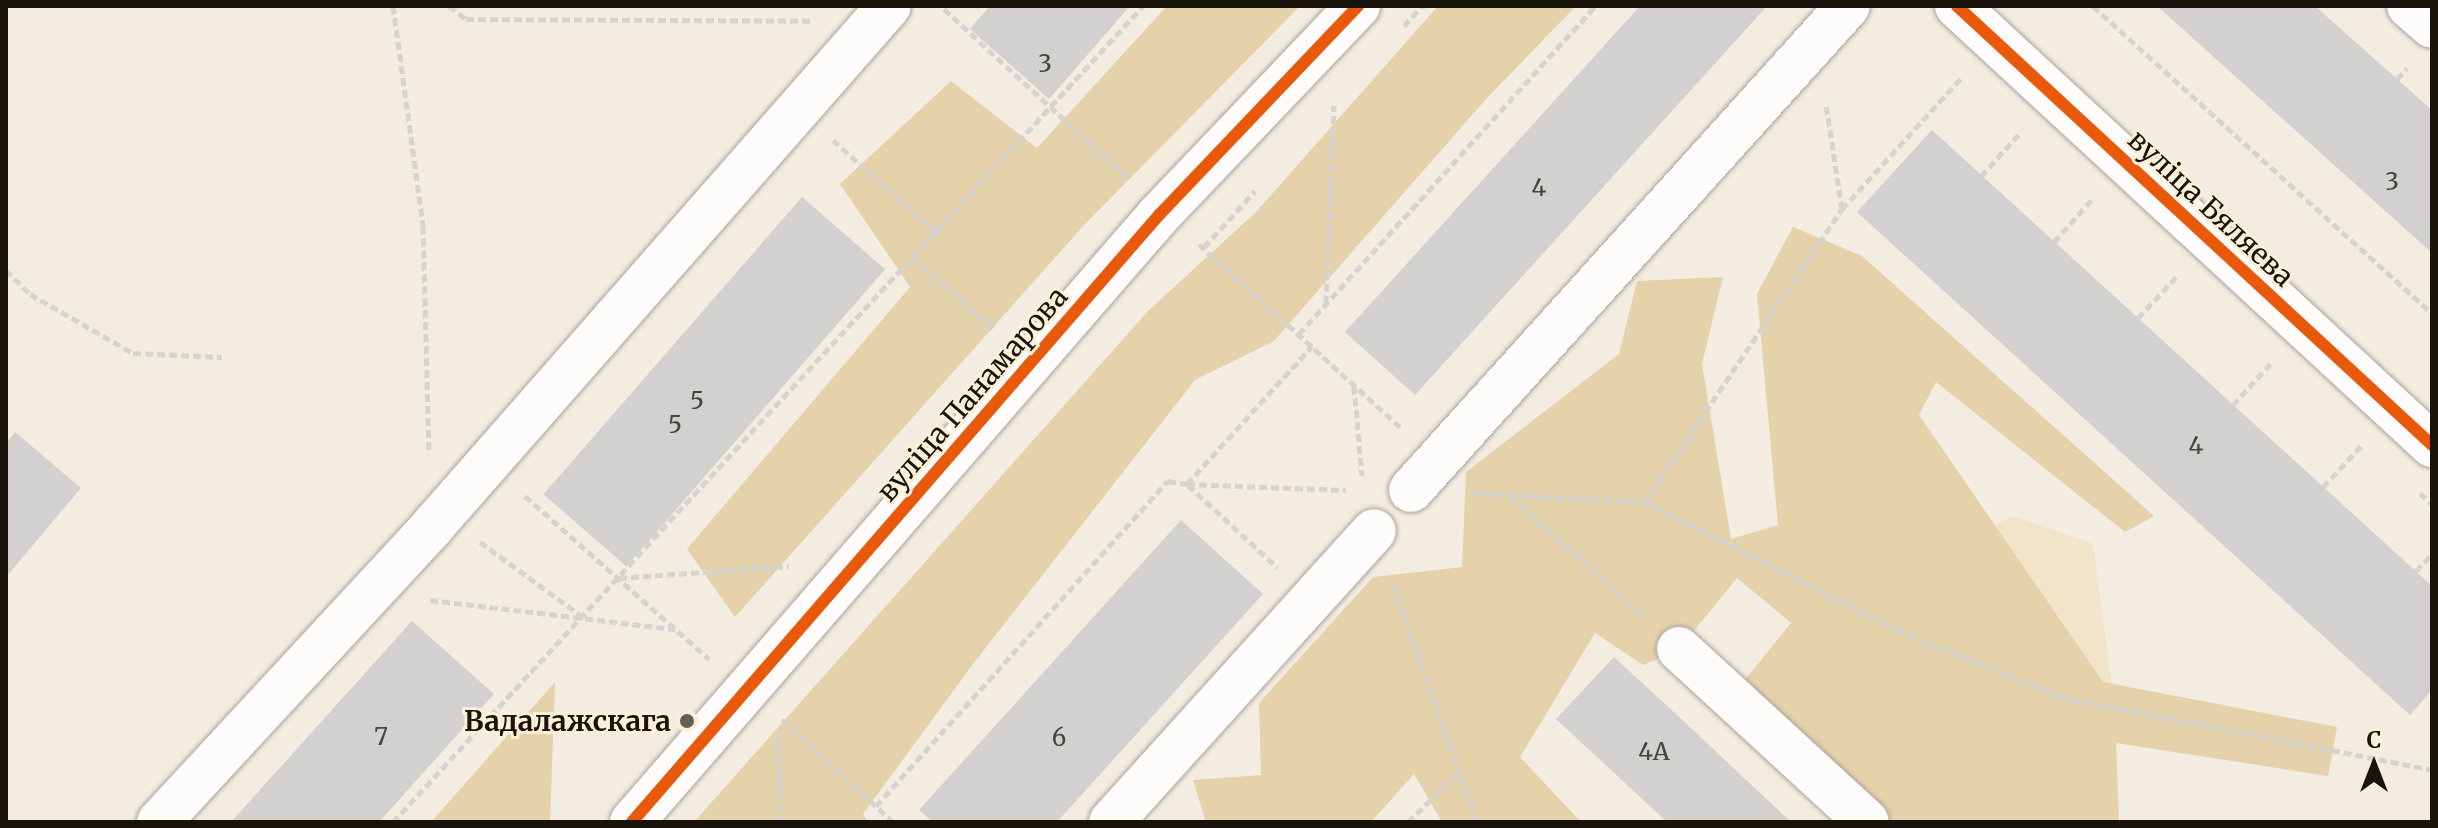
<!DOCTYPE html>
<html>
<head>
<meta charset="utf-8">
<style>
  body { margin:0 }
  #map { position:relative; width:2438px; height:828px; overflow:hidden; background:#f3ece0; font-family:Merriweather,serif }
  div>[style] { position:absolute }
  .green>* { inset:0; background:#f2e4c8 }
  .forest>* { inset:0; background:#e5d2ab }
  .building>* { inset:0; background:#d3d1d0; transform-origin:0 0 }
  .path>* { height:5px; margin-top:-2.5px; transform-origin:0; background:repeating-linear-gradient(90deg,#d6d4d0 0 8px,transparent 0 12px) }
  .roads { filter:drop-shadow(0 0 2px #a8a39a) drop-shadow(0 0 2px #a8a39a) }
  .minor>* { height:44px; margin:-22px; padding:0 22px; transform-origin:22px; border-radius:22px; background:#fdfcfa }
  .cycleway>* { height:12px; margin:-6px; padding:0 6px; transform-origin:6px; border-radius:6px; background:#e8590c }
  .dots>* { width:22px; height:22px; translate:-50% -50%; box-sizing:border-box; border:4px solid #fbefd8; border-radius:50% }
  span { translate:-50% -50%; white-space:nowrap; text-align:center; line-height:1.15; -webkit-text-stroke:6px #fbefd8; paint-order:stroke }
  .number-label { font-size:24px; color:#47433d }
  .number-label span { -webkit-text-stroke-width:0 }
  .street-label { font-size:28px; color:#18140c }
  .poi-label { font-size:28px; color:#18140c; font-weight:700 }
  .right { translate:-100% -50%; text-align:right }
  .frame { position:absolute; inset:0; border:8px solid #18140c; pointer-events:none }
  .north { position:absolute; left:2334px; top:724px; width:80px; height:80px; -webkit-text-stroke:6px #fbefd8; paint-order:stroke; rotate:0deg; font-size:22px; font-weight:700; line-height:32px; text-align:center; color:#18140c }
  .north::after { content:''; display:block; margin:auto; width:28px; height:36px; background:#18140c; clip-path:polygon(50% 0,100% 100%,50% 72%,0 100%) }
</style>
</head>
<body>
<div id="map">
  <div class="green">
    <div style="clip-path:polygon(2014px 516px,2093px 544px,2115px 708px,1938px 552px)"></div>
  </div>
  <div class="forest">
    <div style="clip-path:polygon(1167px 6px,1300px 6px,1085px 224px,735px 617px,687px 549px,910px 287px,840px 184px,951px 81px,1037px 148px)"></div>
    <div style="clip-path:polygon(1438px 6px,1576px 6px,1487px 98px,1274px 341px,1195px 380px,973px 664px,863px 814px,868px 822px,694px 822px,1148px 311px,1256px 212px)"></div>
    <div style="clip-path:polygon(1793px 227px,1862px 256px,2154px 516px,2125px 532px,1936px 382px,1919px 415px,2103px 682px,2337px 727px,2328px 776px,2116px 743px,2119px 822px,1867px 822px,1731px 697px,1791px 623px,1737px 578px,1679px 649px,1643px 665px,1595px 633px,1520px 757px,1581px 822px,1442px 822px,1414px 774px,1371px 822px,1206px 822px,1193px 780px,1261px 775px,1259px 703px,1373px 577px,1462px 567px,1466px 472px,1619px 354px,1637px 281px,1723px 277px,1702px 364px,1731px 539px,1778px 525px,1757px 294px)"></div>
    <div style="clip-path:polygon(555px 682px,550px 822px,431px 822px)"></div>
  </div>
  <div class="building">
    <div style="clip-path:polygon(990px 6px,1130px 6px,1049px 99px,970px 29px)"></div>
    <div style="clip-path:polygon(1640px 6px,1767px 6px,1415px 395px,1345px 332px)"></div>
    <div style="clip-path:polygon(2157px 6px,2315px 6px,2397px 79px,2432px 110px,2432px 253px)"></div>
    <div style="clip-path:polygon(1932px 130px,2432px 586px,2432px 690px,2410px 715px,1857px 212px)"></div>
    <div style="left:802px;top:197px;width:110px;height:394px;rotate:41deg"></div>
    <div style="clip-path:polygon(15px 432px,81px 488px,6px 577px,6px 443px)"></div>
    <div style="clip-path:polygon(1181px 520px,1263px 594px,1057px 822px,933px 822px,919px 810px)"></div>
    <div style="clip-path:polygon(412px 621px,494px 694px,379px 822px,231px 822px)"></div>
    <div style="clip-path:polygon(1614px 657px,1677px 715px,1791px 822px,1667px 822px,1556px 719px)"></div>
  </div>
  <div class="path">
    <div style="left:393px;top:6px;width:222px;rotate:82.2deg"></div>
    <div style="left:423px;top:226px;width:228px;rotate:88.5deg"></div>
    <div style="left:449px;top:6px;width:21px;rotate:37deg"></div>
    <div style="left:466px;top:19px;width:345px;rotate:0.3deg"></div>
    <div style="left:2093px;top:6px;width:457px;rotate:42.2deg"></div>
    <div style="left:944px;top:9px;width:250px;rotate:42.6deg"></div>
    <div style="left:1404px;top:26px;width:27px;rotate:-48deg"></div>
    <div style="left:2397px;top:79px;width:15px;rotate:-48deg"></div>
    <div style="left:833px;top:140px;width:140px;rotate:41.8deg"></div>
    <div style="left:1981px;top:176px;width:59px;rotate:-47.7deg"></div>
    <div style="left:1842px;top:209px;width:178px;rotate:-47.7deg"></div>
    <div style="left:2054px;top:242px;width:59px;rotate:-48.4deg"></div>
    <div style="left:1199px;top:244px;width:273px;rotate:42.3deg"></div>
    <div style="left:1204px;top:247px;width:76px;rotate:-47.7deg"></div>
    <div style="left:915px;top:259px;width:107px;rotate:41.6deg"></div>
    <div style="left:6px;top:270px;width:34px;rotate:45deg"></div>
    <div style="left:30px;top:294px;width:119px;rotate:29.8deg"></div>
    <div style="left:133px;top:353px;width:89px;rotate:2.6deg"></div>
    <div style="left:1326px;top:303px;width:198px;rotate:-87.7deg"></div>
    <div style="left:2138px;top:318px;width:59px;rotate:-47.1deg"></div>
    <div style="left:1299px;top:334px;width:442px;rotate:-47.9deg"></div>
    <div style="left:1354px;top:386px;width:90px;rotate:84.9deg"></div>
    <div style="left:2233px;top:405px;width:59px;rotate:-47.7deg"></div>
    <div style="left:1187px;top:484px;width:159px;rotate:2.2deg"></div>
    <div style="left:1188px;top:485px;width:122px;rotate:42.7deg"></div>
    <div style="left:2323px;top:487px;width:59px;rotate:-47.1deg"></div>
    <div style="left:1472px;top:493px;width:173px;rotate:3deg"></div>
    <div style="left:1645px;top:502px;width:283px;rotate:26.9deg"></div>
    <div style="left:1897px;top:630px;width:177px;rotate:22.2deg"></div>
    <div style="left:2061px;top:697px;width:378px;rotate:11.1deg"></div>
    <div style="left:2420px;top:493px;width:16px;rotate:43deg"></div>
    <div style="left:525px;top:496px;width:246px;rotate:41.5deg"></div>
    <div style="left:1511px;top:496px;width:181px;rotate:42.3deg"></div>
    <div style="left:1645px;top:502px;width:353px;rotate:-56.1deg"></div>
    <div style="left:1842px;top:209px;width:106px;rotate:-98.7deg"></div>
    <div style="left:480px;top:542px;width:127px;rotate:36.1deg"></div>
    <div style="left:2416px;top:571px;width:23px;rotate:-47deg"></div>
    <div style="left:619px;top:578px;width:170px;rotate:-4deg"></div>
    <div style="left:1393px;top:585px;width:251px;rotate:70.5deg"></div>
    <div style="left:430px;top:600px;width:247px;rotate:6.8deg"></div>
    <div style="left:782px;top:719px;width:151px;rotate:42.9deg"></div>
    <div style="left:777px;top:731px;width:91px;rotate:86.9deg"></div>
    <div style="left:876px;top:806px;width:437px;rotate:-48.1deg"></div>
    <div style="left:1168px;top:481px;width:19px;rotate:9deg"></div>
    <div style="left:1187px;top:484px;width:186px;rotate:-47.8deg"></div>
    <div style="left:393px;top:822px;width:1108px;rotate:-47.41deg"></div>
    <div style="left:1408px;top:822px;width:71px;rotate:-44.4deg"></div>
  </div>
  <div class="roads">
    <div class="minor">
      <div style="left:1957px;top:6px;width:647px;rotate:42.74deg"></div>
      <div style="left:2409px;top:6px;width:30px;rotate:41deg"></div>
      <div style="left:1411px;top:490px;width:652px;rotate:-47.92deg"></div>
      <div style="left:1679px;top:649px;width:255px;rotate:42.6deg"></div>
      <div style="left:159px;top:822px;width:401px;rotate:-47.2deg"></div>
      <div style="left:431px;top:528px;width:694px;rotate:-48.74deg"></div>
      <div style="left:632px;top:822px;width:804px;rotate:-49.04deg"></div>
      <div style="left:1159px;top:215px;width:289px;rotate:-46.4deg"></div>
      <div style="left:1111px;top:822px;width:392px;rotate:-47.9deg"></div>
    </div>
  </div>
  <div class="cycleway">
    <div style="left:1957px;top:6px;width:647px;rotate:42.74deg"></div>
    <div style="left:632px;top:822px;width:804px;rotate:-49.04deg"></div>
    <div style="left:1159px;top:215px;width:289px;rotate:-46.4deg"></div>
  </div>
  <div class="dots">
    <div style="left:687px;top:721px;background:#656056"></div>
  </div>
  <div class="number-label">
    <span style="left:1045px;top:64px">3</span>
    <span style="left:2392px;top:182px">3</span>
    <span style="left:1539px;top:188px">4</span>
    <span style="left:697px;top:401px">5</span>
    <span style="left:675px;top:425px">5</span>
    <span style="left:2196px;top:446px">4</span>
    <span style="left:381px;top:737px">7</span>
    <span style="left:1059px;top:738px">6</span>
    <span style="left:1654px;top:752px">4А</span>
  </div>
  <div class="street-label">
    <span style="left:2211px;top:208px;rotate:43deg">вуліца Бяляева</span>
    <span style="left:972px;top:394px;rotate:-49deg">вуліца Панамарова</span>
  </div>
  <div class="poi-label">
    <span class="right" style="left:671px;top:721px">Вадалажскага</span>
  </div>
  <div class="frame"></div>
  <div class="north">С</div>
</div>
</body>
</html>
